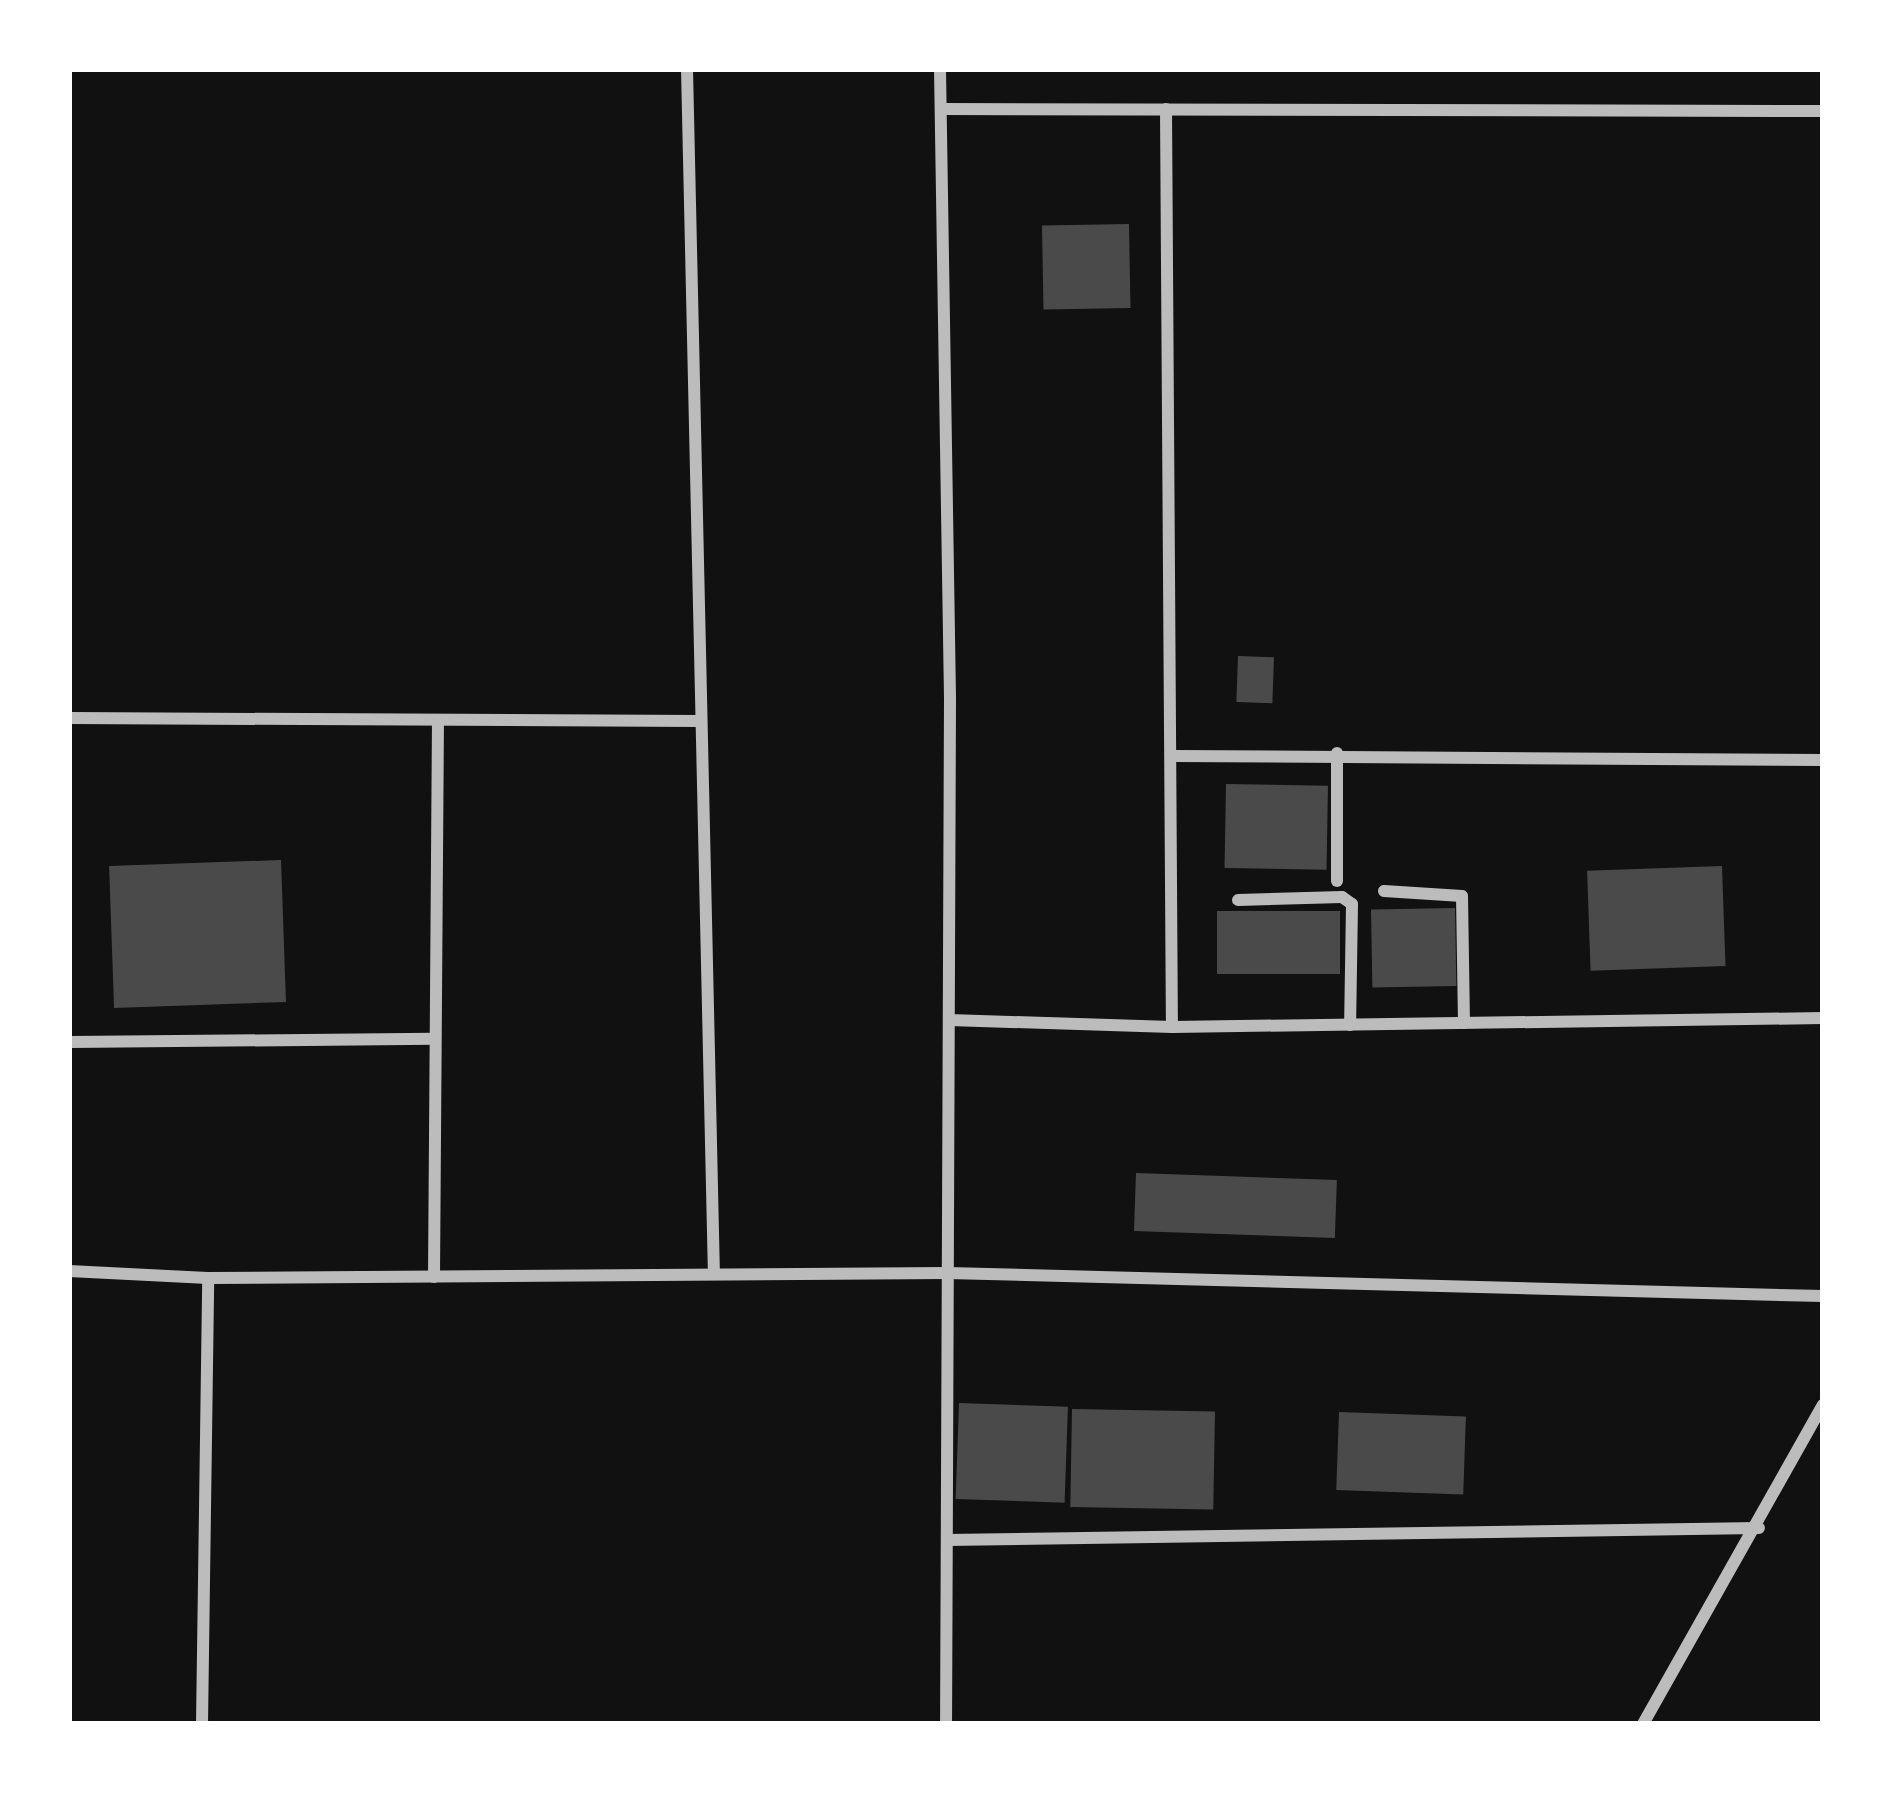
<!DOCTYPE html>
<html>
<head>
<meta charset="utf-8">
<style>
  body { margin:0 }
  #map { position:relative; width:1892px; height:1793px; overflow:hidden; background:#111; font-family:"Exo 2",sans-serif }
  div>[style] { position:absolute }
  .building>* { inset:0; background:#4a4a4a; transform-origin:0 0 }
  .minor>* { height:12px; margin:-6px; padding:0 6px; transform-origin:6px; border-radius:6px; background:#bcbcbc }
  span { translate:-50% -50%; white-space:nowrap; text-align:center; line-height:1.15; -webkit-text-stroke:12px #fff; paint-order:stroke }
  .frame { position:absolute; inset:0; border:72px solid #fff; pointer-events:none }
</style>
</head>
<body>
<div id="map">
  <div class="building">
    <div style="left:1129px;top:224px;width:84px;height:87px;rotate:89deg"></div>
    <div style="left:1238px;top:656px;width:36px;height:46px;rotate:2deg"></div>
    <div style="left:1226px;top:784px;width:102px;height:84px;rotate:1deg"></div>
    <div style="left:281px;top:860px;width:142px;height:172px;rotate:88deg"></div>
    <div style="left:1722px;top:866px;width:100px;height:135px;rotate:88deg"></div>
    <div style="left:1455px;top:908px;width:78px;height:84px;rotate:89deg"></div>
    <div style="left:1217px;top:911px;width:123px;height:63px"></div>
    <div style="left:1136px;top:1173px;width:201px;height:58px;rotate:2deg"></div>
    <div style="left:959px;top:1403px;width:109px;height:96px;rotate:2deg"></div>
    <div style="left:1072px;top:1409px;width:143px;height:98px;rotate:1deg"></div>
    <div style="left:1339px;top:1412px;width:127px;height:78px;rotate:2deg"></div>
  </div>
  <div class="minor">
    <div style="left:687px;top:69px;width:1205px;rotate:88.72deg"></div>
    <div style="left:940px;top:69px;width:629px;rotate:89.09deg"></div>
    <div style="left:950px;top:698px;width:1026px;rotate:90.22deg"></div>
    <div style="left:941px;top:109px;width:882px;rotate:0.13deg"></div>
    <div style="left:1166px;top:109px;width:918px;rotate:89.63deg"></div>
    <div style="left:69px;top:718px;width:630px;rotate:0.27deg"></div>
    <div style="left:1173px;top:756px;width:650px;rotate:0.35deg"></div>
    <div style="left:1337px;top:881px;width:128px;rotate:-90deg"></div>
    <div style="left:1384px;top:891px;width:78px;rotate:3.7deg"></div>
    <div style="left:1462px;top:896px;width:127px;rotate:89.1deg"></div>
    <div style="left:1238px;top:900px;width:104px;rotate:-1.7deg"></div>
    <div style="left:1342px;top:897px;width:12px;rotate:35deg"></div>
    <div style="left:1352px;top:904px;width:121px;rotate:90.9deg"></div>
    <div style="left:949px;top:1020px;width:223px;rotate:1.8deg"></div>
    <div style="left:1172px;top:1027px;width:651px;rotate:-0.79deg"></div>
    <div style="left:69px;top:1042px;width:365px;rotate:-0.5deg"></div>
    <div style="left:69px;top:1271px;width:139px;rotate:2.9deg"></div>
    <div style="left:208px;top:1278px;width:740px;rotate:-0.39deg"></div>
    <div style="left:948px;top:1273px;width:875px;rotate:1.51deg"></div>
    <div style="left:434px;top:1277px;width:557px;rotate:-89.59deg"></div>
    <div style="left:947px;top:1540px;width:812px;rotate:-0.85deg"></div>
    <div style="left:202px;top:1724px;width:446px;rotate:-89.2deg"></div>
    <div style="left:1643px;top:1724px;width:366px;rotate:-60.6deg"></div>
  </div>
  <div class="frame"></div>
</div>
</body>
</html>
